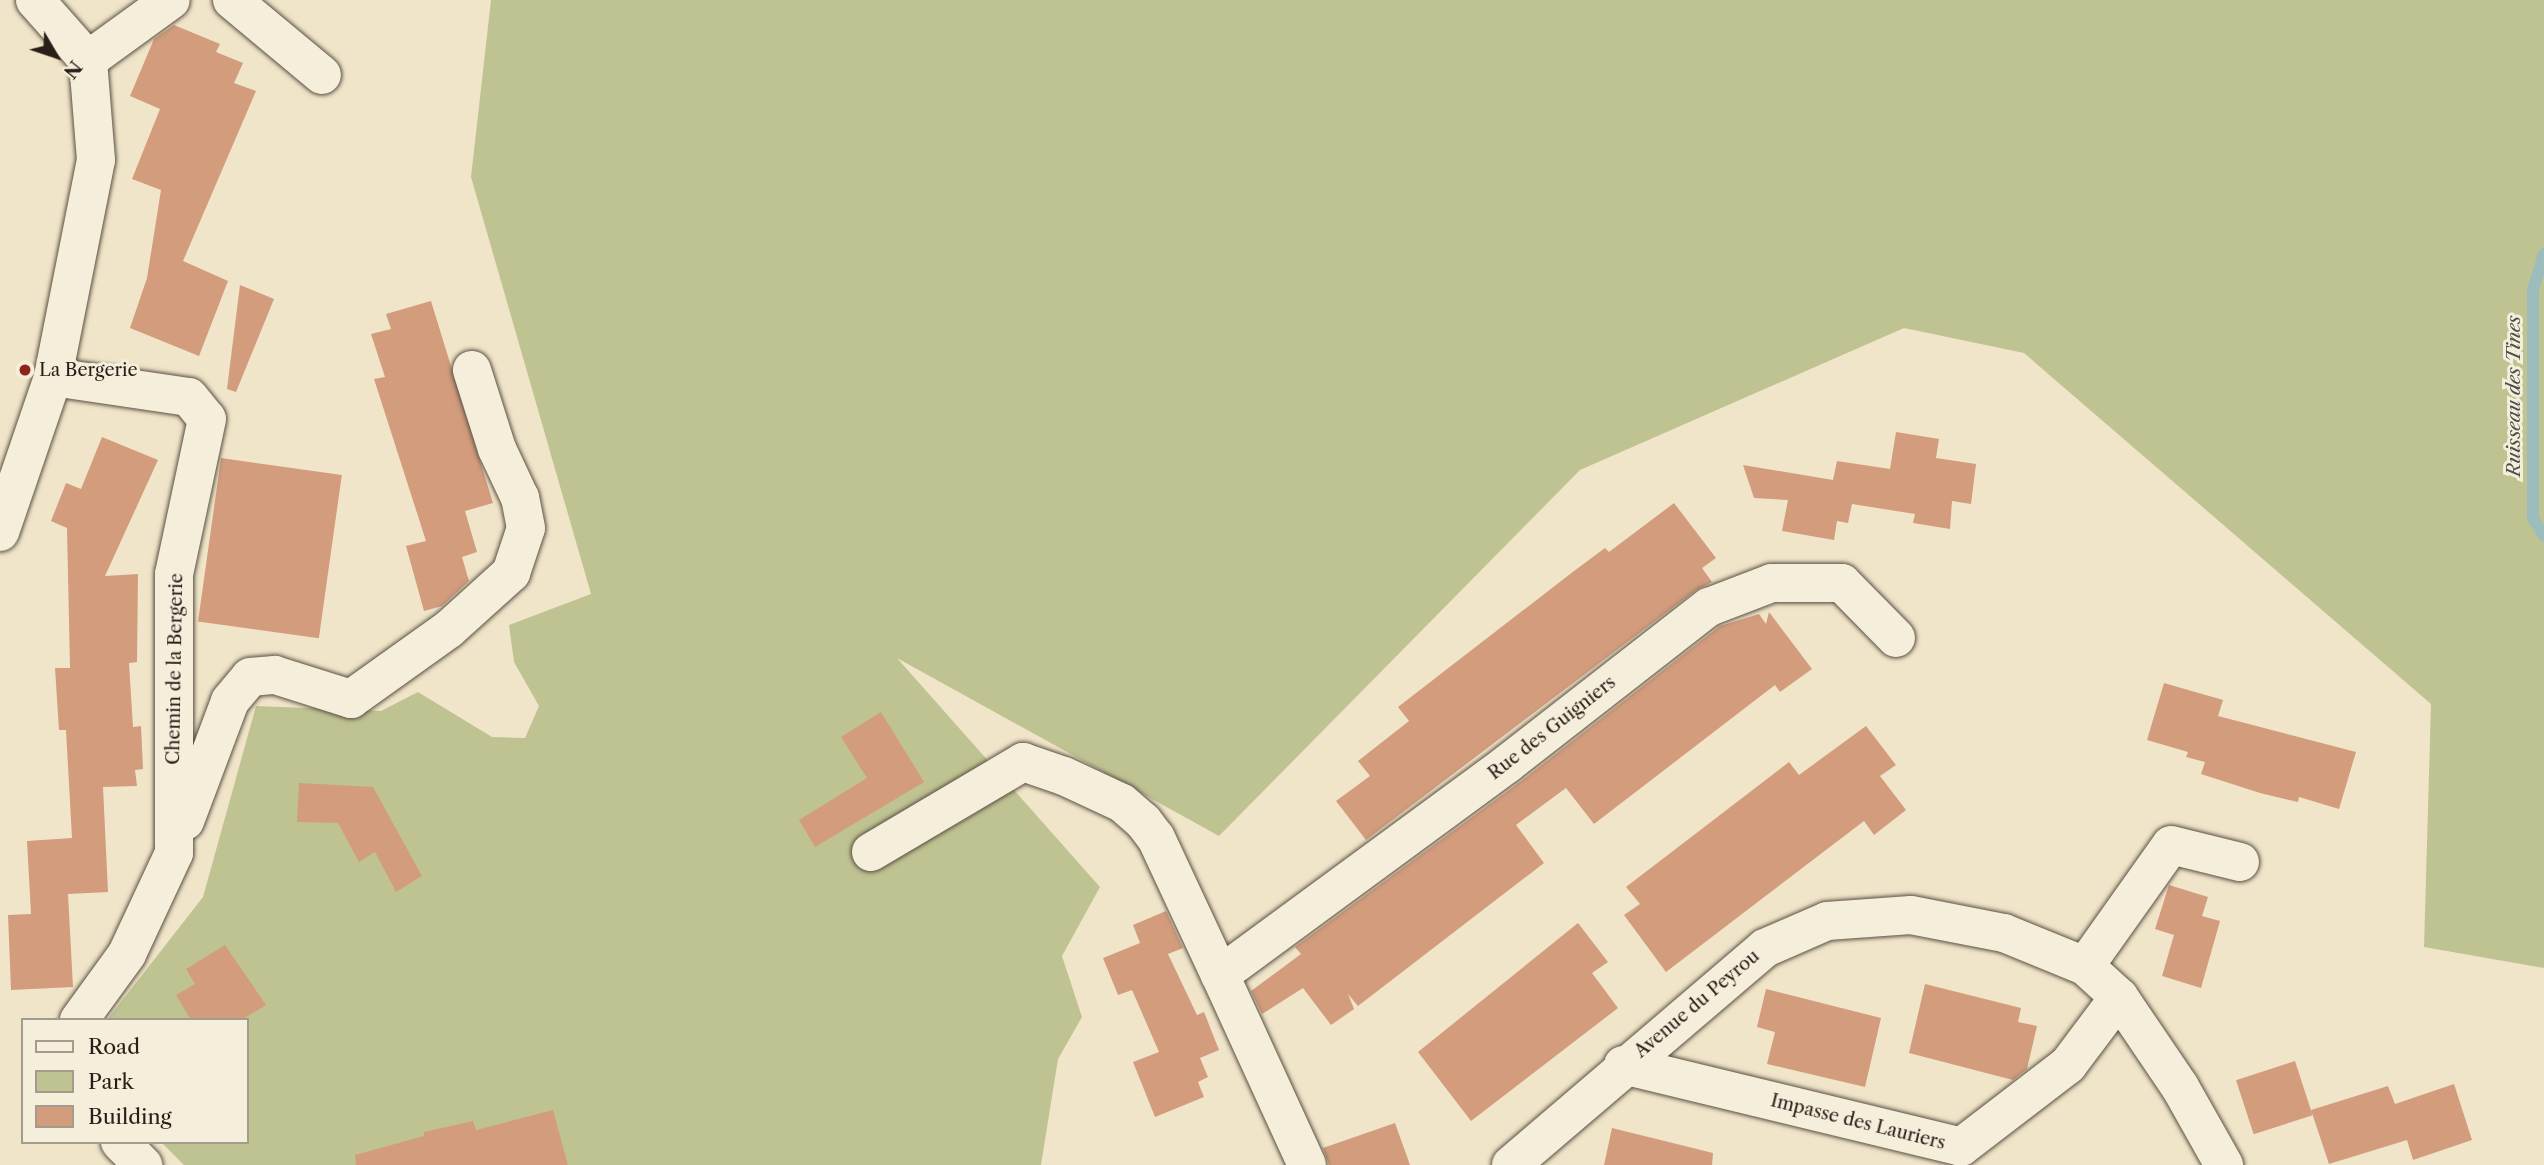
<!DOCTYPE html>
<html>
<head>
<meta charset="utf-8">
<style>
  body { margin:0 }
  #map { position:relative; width:2544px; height:1165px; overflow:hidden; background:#f0e5c8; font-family:"Libre Caslon Text",serif }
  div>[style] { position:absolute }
  .green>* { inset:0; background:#bfc392 }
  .stream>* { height:12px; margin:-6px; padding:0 6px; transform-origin:6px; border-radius:6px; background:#9dbdbd }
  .building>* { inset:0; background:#d29c7d; transform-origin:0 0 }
  .roads { filter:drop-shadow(0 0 2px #5b5044) drop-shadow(0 0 2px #5b5044) }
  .minor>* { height:38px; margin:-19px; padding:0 19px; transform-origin:19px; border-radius:19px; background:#f5eedb }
  .dots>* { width:19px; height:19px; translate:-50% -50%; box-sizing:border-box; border:4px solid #f5eedb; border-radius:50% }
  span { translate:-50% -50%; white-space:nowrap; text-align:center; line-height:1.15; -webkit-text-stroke:6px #f5eedb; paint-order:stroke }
  .poi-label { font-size:18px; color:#291e18 }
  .left { translate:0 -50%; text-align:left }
  .street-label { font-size:18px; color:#291e18 }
  .water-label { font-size:19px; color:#4c4e4a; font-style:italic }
  .legend { position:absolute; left:21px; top:1018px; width:228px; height:126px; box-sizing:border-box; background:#f5eedb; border:2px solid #a39b8d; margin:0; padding:9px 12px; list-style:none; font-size:21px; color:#291e18 }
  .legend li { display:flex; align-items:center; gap:14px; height:35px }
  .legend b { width:35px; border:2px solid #a39b8d }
  .north { position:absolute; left:21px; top:21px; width:70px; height:70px; -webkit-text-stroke:5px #f5eedb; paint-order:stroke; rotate:129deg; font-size:19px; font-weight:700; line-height:28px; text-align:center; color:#291e18 }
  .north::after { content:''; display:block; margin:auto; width:24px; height:32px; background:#291e18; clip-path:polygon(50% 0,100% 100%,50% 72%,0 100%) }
</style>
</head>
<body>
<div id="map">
  <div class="green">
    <div style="clip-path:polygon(491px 0,2544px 0,2544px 968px,2424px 947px,2431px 704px,2024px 353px,1904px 328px,1580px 470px,1219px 836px,897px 658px,1100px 887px,1062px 956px,1082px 1017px,1058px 1059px,1041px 1165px,184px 1165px,161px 1142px,247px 1142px,247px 1020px,107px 1020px,203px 897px,256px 706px,381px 711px,418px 692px,492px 737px,525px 738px,539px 706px,514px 662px,509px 625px,591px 594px,471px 177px)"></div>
  </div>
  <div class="stream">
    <div style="left:2544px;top:254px;width:39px;rotate:107deg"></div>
    <div style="left:2533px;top:291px;width:227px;rotate:90deg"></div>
    <div style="left:2533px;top:518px;width:21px;rotate:59deg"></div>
  </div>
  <div class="building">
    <div style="clip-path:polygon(174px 25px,220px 44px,216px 52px,243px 63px,234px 83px,256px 91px,183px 261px,228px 281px,199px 356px,130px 328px,147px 278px,161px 190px,132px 179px,160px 109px,130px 96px,154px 39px)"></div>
    <div style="clip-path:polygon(240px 285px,274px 299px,236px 392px,227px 389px)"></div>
    <div style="clip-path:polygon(431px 301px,493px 503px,465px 511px,477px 552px,462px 557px,469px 581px,442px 606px,424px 611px,406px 546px,426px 541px,374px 379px,385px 377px,371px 334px,391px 329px,386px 314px)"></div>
    <div style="clip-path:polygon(1896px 432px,1939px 439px,1936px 458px,1976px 464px,1971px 504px,1952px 501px,1950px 529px,1913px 523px,1915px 514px,1852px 504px,1848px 523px,1837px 521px,1834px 540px,1782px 531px,1788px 500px,1754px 498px,1743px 465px,1833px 480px,1837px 461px,1890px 469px)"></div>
    <div style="clip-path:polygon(102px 437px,158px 460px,105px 576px,138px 574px,137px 662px,129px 663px,133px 727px,141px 726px,143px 769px,135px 770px,137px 786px,103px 787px,108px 892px,68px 894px,73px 987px,11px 990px,8px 915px,31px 914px,27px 841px,72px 838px,66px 730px,59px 730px,55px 668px,70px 668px,67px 528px,51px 521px,66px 483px,81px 489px)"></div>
    <div style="left:221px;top:458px;width:122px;height:165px;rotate:8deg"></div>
    <div style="clip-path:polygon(1674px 503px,1716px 558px,1702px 568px,1712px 582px,1696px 590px,1366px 840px,1336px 801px,1370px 776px,1358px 761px,1409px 721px,1398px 707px,1574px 571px,1605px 548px,1609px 552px)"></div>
    <div style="clip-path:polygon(1769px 612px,1812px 669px,1780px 692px,1775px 685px,1594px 824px,1566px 788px,1516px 825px,1544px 863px,1358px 1006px,1348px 994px,1354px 1009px,1331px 1025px,1303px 988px,1262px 1014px,1251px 991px,1301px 954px,1295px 947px,1520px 782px,1720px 626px,1759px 614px,1766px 624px)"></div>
    <div style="clip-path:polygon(2164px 683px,2223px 700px,2218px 716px,2356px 752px,2339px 809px,2299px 797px,2298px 802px,2260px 793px,2201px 774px,2205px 762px,2186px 757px,2188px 752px,2147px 740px)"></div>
    <div style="clip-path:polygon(881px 712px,924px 782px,815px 847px,799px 820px,867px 778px,841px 737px)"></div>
    <div style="clip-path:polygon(1866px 726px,1896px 765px,1880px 776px,1906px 810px,1874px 835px,1864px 821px,1666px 972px,1624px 915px,1640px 904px,1626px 887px,1789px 762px,1799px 775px)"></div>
    <div style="clip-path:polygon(299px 783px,373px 787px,422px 876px,396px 892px,375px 852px,359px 862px,338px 823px,297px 822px)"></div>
    <div style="clip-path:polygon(2169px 885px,2208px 897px,2202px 916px,2220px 921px,2201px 988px,2162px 976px,2174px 935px,2155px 929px)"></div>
    <div style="clip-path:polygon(1166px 911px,1183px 948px,1168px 954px,1197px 1015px,1204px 1012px,1219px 1050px,1200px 1058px,1208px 1077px,1198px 1082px,1204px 1097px,1155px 1117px,1133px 1062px,1159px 1052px,1132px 990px,1118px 995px,1103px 958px,1140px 943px,1133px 925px)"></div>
    <div style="clip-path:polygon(1578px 923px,1608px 962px,1592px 973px,1618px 1008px,1471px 1121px,1418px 1052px)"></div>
    <div style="clip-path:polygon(225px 945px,266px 1005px,241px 1020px,191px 1020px,176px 995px,195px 984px,186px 969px)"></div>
    <div style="clip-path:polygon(1925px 984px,2021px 1008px,2018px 1022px,2037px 1026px,2027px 1069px,2013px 1080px,1909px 1053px)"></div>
    <div style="clip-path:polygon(1766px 989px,1881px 1018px,1865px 1087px,1767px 1064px,1775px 1032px,1757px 1027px)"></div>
    <div style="left:2295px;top:1061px;width:57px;height:62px;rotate:72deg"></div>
    <div style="clip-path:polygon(2454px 1084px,2472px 1140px,2413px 1160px,2407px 1140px,2329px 1164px,2311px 1110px,2388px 1086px,2395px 1104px)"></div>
    <div style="clip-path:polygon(553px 1110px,568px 1165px,356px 1165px,355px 1155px,424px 1136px,424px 1132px,473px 1121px,476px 1130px)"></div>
    <div style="clip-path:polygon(1395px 1123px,1410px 1165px,1329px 1165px,1323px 1148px)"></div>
    <div style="clip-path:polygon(1612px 1128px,1713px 1153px,1712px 1165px,1604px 1165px)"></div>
  </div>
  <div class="roads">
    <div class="minor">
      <div style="left:232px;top:0;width:117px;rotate:39.8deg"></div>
      <div style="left:88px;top:60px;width:102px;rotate:-35.9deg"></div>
      <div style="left:53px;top:377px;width:137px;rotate:8.4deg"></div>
      <div style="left:189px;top:397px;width:28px;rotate:51deg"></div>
      <div style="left:207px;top:419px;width:158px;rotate:102deg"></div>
      <div style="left:174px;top:574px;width:279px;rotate:90deg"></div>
      <div style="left:174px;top:853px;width:111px;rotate:115deg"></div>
      <div style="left:127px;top:954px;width:82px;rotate:126deg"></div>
      <div style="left:0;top:532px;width:164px;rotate:-71.1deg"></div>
      <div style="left:53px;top:377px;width:221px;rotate:-78.8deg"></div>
      <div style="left:96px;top:160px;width:100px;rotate:-94.6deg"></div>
      <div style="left:88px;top:60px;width:80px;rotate:-131.5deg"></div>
      <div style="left:185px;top:821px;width:128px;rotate:-69.4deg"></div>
      <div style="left:230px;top:701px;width:31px;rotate:-50deg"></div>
      <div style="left:250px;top:677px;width:25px;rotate:-5deg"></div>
      <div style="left:275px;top:675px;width:80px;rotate:17.5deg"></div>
      <div style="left:351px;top:699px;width:120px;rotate:-35.5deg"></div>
      <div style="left:449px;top:629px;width:84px;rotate:-42.1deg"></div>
      <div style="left:511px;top:573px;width:47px;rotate:-71.6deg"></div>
      <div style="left:526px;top:528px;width:31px;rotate:-101deg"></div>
      <div style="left:520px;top:498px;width:54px;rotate:-115.1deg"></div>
      <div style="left:497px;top:449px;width:83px;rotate:-107.6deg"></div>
      <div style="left:871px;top:852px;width:177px;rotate:-30.6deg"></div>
      <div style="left:1023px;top:762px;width:43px;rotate:18.9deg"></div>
      <div style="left:1064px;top:776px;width:64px;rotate:25deg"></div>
      <div style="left:1122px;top:803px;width:28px;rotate:41deg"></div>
      <div style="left:1143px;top:821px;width:21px;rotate:53deg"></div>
      <div style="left:1156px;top:838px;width:151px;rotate:65deg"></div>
      <div style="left:2085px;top:966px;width:148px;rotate:-54.6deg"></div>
      <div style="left:2171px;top:845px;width:71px;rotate:13.8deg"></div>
      <div style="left:1623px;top:1065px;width:348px;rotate:13.6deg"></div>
      <div style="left:1961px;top:1147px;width:135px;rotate:-37.5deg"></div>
      <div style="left:2068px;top:1065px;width:85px;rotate:-53.1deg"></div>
      <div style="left:120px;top:1142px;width:33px;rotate:45deg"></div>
      <div style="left:1307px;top:1165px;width:209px;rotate:-114.6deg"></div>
      <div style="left:1220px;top:975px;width:356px;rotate:-36.3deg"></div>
      <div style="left:1507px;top:764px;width:256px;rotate:-37.9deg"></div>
      <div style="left:1709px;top:607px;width:67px;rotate:-20.9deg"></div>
      <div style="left:1772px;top:583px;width:70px"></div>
      <div style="left:1842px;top:583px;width:77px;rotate:45.5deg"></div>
      <div style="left:1511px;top:1165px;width:334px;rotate:-40.5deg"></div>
      <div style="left:1765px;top:948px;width:68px;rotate:-23.5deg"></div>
      <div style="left:1827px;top:921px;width:84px;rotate:-4.1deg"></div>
      <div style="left:1911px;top:915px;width:95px;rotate:11deg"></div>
      <div style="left:2004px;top:933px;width:87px;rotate:22.2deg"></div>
      <div style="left:2085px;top:966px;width:46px;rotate:42.4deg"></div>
      <div style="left:2119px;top:997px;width:109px;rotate:55.9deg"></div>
      <div style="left:2180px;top:1087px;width:90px;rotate:60.6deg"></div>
    </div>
  </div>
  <div class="dots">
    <div style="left:25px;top:370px;background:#8f2418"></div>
  </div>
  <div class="poi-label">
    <span class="left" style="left:39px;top:370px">La Bergerie</span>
  </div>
  <div class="street-label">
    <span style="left:175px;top:669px;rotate:-89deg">Chemin de la Bergerie</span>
    <span style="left:1552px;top:728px;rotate:-38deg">Rue des Guigniers</span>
    <span style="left:1697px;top:1004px;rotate:-40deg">Avenue du Peyrou</span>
    <span style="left:1858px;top:1122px;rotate:14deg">Impasse des Lauriers</span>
  </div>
  <div class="water-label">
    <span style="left:2514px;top:396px;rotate:-90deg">Ruisseau des Tines</span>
  </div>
  <ul class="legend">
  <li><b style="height:9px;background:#f5eedb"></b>Road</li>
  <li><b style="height:19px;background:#bfc392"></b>Park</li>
  <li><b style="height:19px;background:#d29c7d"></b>Building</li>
  </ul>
  <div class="north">N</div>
</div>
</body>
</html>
